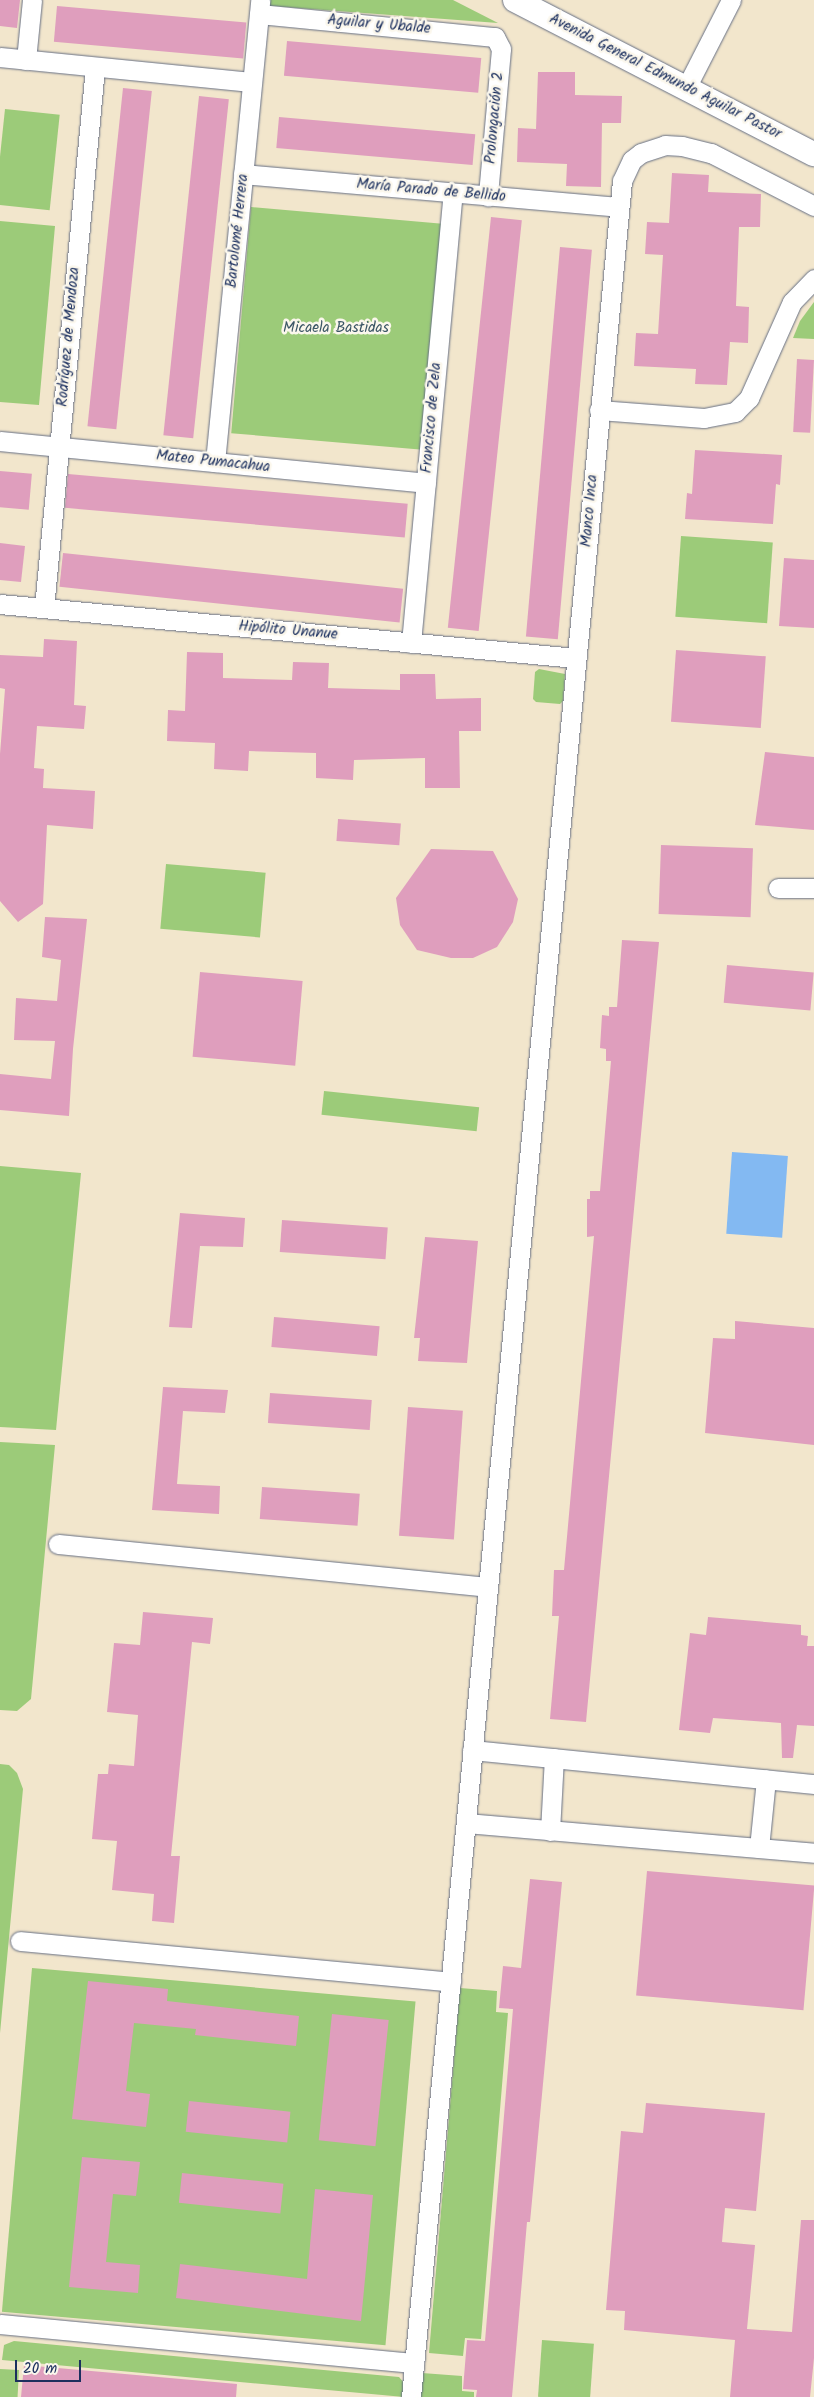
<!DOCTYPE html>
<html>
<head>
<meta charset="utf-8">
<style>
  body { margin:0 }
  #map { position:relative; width:814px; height:2397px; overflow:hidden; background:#f2e6cc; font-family:Kalam,sans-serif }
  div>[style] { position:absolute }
  .green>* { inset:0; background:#9ccb79; transform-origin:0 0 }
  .water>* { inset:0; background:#83b9f2; transform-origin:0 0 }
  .building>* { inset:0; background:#df9ebd; transform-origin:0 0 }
  .roads { filter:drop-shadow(0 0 1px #666f84) drop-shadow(0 0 1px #666f84) }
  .minor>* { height:19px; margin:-9.5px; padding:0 9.5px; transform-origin:9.5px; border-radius:9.5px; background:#fff }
  .tertiary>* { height:24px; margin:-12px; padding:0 12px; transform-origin:12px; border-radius:12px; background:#fff }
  span { translate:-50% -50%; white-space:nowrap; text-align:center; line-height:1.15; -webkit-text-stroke:5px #fbf7ec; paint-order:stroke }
  .street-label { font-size:15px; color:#1b2f5e }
  .park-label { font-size:15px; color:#3b5665 }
  .scale { position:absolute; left:15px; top:2360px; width:66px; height:22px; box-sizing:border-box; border:2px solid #1b2f5e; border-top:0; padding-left:6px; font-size:15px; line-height:18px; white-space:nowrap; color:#1b2f5e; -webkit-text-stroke:4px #fbf7ec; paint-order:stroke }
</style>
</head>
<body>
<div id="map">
  <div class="green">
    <div style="clip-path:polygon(270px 0,453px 0,498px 23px,270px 6px)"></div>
    <div style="left:5px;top:109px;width:55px;height:96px;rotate:6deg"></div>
    <div style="left:251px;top:207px;width:192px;height:227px;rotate:5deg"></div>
    <div style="clip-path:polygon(0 221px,55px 226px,39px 405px,0 402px)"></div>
    <div style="clip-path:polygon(814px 302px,814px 339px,793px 338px,800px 321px)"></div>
    <div style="left:681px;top:536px;width:92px;height:81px;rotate:4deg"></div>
    <div style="clip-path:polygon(539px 669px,565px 674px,563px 701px,560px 704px,536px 702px,533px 699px,535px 672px)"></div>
    <div style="left:166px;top:864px;width:100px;height:65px;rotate:5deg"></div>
    <div style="left:324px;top:1091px;width:156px;height:24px;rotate:6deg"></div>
    <div style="clip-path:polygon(0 1166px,81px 1173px,56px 1430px,0 1427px)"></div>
    <div style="clip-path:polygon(0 1442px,55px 1445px,31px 1699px,17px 1711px,0 1710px)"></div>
    <div style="clip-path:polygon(0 1764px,9px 1765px,17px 1773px,23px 1789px,0 2033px)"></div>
    <div style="left:32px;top:1968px;width:385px;height:345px;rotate:5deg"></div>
    <div style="clip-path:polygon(460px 1988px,497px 1991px,496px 2012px,508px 2013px,481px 2339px,465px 2338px,463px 2356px,429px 2353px)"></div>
    <div style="left:542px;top:2340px;width:52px;height:57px;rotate:4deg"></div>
    <div style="clip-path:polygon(14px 2341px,399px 2377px,405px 2384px,404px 2397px,2px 2360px,4px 2345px)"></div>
    <div style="left:0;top:2369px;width:19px;height:28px;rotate:3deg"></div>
    <div style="clip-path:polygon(422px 2373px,462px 2376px,462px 2391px,474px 2392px,474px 2397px,420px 2397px)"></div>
  </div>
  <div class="water">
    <div style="left:732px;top:1152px;width:56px;height:82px;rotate:4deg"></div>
  </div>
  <div class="building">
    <div style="clip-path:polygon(0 0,20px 0,17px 28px,0 26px)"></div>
    <div style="left:57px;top:6px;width:190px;height:36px;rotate:5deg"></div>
    <div style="left:287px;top:41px;width:195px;height:35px;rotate:5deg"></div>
    <div style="clip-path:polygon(538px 72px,575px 72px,575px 95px,622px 96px,621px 123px,602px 123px,601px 187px,566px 186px,567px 164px,517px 162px,518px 128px,536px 129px)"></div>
    <div style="left:123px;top:88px;width:29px;height:340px;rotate:6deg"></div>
    <div style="left:199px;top:96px;width:30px;height:341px;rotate:6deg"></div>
    <div style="left:279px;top:117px;width:197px;height:31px;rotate:5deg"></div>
    <div style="clip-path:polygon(672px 173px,709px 175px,708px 192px,761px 194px,760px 227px,739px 227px,736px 306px,749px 307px,748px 343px,730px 342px,727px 385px,695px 384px,696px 369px,634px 366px,636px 333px,658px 334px,663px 255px,645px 254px,647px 222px,669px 223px)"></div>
    <div style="left:491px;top:217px;width:31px;height:413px;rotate:6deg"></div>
    <div style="left:560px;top:247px;width:32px;height:391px;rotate:5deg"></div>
    <div style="left:797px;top:359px;width:17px;height:73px;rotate:3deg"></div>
    <div style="clip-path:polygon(695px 450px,782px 455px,780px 485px,776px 484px,773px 524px,685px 519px,687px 493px,692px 494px)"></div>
    <div style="left:0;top:471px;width:32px;height:36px;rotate:5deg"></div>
    <div style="left:68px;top:474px;width:341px;height:34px;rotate:5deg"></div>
    <div style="clip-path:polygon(0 543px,25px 546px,21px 582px,0 580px)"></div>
    <div style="left:63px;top:553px;width:342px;height:34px;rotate:6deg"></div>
    <div style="clip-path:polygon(784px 558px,814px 560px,814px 628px,779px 626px)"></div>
    <div style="clip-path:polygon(44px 639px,77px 641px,74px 705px,86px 706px,84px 729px,37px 726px,34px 768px,44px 769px,43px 788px,95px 791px,93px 829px,47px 825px,43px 904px,18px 922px,0 901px,0 754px,5px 689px,0 688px,0 655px,43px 657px)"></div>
    <div style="left:676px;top:650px;width:90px;height:72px;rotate:4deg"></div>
    <div style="clip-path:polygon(187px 652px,223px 653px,223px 678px,292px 680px,293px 662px,329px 663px,328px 688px,400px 690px,400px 674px,435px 674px,436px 699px,481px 698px,481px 731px,459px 731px,460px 788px,425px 788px,425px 758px,354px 760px,353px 780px,316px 778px,316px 753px,249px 751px,248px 771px,214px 769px,215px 743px,167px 741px,168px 710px,185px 711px)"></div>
    <div style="clip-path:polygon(765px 752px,814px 757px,814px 830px,755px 825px)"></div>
    <div style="left:338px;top:819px;width:63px;height:22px;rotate:4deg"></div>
    <div style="left:661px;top:845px;width:92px;height:69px;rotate:2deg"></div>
    <div style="clip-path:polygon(431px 849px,493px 851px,518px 899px,513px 922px,497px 947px,473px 958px,451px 958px,417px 950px,400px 925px,396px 898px)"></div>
    <div style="clip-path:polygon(45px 917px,87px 919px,73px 1049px,69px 1116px,0 1110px,0 1074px,51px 1079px,55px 1041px,14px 1040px,16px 998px,57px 1001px,61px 960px,42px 957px)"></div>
    <div style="clip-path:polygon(622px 940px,659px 942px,586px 1722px,550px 1719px,559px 1616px,552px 1616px,554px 1570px,564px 1570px,594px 1236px,587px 1237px,587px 1199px,590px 1199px,590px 1191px,600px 1191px,611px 1061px,606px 1061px,606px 1049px,600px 1048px,602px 1015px,609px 1016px,609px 1007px,617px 1007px)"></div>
    <div style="left:727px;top:965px;width:87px;height:38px;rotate:5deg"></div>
    <div style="left:200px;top:972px;width:103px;height:85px;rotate:5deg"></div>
    <div style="clip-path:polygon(180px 1213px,245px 1218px,243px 1247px,200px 1246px,192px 1328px,169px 1327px)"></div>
    <div style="left:282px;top:1220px;width:106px;height:32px;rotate:4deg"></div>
    <div style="clip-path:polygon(425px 1237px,478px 1241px,467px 1363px,418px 1361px,420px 1338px,414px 1338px)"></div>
    <div style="left:274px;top:1317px;width:106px;height:30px;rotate:5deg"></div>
    <div style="clip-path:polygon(735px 1321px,814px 1328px,814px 1445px,705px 1433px,713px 1338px,735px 1339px)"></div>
    <div style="clip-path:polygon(163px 1387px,228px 1390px,225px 1413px,183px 1411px,177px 1484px,220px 1486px,219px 1514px,152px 1510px)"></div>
    <div style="left:270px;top:1393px;width:102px;height:30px;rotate:4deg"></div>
    <div style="left:408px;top:1407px;width:55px;height:129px;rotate:4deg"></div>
    <div style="left:262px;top:1487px;width:98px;height:32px;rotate:4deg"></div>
    <div style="clip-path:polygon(143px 1612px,213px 1618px,210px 1644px,192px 1642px,171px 1856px,180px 1856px,174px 1923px,152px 1921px,154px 1894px,112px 1890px,117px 1841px,92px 1839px,98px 1774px,108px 1774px,109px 1764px,134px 1766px,138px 1715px,107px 1712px,114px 1643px,140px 1645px)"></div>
    <div style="clip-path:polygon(708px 1617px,801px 1625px,801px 1635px,808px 1636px,807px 1646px,814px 1646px,814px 1726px,797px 1725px,793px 1758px,782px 1758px,781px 1723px,713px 1718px,710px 1733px,679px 1730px,690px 1633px,706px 1635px)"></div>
    <div style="left:647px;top:1871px;width:168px;height:125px;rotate:5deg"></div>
    <div style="clip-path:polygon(530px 1879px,562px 1882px,530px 2222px,527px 2222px,512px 2397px,476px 2397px,477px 2390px,463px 2389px,467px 2340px,485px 2341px,513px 2009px,499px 2008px,503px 1966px,521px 1968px)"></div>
    <div style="clip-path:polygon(88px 1981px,168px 1989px,167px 2001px,299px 2016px,296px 2046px,195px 2035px,196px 2029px,134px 2023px,126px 2091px,150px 2094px,146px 2127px,72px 2119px)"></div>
    <div style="left:332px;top:2014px;width:57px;height:127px;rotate:6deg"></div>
    <div style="left:189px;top:2101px;width:102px;height:31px;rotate:6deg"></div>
    <div style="clip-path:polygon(646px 2103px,765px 2113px,756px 2211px,725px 2208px,722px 2242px,755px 2245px,747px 2329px,792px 2332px,801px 2220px,814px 2220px,814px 2358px,810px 2397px,730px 2397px,735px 2340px,624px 2330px,625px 2311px,606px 2310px,621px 2131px,643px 2133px)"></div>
    <div style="clip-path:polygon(82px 2157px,140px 2162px,136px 2196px,113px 2194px,106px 2262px,140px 2265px,138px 2293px,69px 2287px)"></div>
    <div style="left:182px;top:2173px;width:102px;height:30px;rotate:6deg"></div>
    <div style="clip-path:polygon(315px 2189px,373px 2195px,361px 2321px,176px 2298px,180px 2264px,307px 2279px)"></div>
    <div style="clip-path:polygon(24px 2365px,237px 2384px,236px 2397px,21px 2397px)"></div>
  </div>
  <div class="roads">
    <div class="minor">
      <div style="left:259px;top:14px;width:237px;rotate:5.6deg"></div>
      <div style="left:495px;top:37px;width:13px;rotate:63deg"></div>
      <div style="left:501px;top:49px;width:148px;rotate:95.1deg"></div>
      <div style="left:0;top:57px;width:253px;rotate:5.7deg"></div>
      <div style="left:26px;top:60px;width:60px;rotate:-84.3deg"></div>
      <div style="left:686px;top:88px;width:99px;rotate:-62.9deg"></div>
      <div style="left:243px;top:174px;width:376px;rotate:5deg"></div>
      <div style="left:599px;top:410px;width:105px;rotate:4.4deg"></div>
      <div style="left:704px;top:418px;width:32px;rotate:-11deg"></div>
      <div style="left:735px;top:412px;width:20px;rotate:-45deg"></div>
      <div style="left:749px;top:398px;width:105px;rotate:-65.9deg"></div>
      <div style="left:792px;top:302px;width:32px;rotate:-46deg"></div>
      <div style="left:0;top:441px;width:428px;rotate:5.6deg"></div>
      <div style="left:215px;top:462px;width:464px;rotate:-84.4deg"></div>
      <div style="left:0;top:604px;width:579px;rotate:5.36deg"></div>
      <div style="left:44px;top:608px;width:543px;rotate:-84.61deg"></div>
      <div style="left:411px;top:643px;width:452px;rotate:-84.7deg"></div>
      <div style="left:778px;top:888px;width:36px"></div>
      <div style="left:58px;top:1544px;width:432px;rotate:5.7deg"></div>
      <div style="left:472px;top:1750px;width:344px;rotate:5.7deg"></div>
      <div style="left:466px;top:1823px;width:349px;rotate:4.9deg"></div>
      <div style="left:550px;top:1831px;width:73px;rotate:-86.9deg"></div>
      <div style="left:759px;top:1848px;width:69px;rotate:-84.2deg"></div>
      <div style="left:20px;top:1941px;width:433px;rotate:5.4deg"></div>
      <div style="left:0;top:2324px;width:416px;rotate:5.4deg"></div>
      <div style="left:411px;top:2397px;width:2226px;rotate:-84.56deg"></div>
      <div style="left:622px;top:181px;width:23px;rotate:-65deg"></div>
      <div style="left:632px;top:160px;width:11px;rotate:-38deg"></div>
      <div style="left:641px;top:153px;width:25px;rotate:-18deg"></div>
      <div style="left:665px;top:145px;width:17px;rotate:3deg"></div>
      <div style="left:682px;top:146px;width:30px;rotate:14deg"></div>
      <div style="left:711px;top:153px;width:116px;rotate:27.2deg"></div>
    </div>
    <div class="tertiary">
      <div style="left:515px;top:0;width:336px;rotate:27.3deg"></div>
    </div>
  </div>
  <div class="street-label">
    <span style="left:379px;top:25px;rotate:5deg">Aguilar y Ubalde</span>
    <span style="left:665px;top:77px;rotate:27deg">Avenida General Edmundo Aguilar Pastor</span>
    <span style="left:495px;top:118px;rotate:-85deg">Prolongación 2</span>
    <span style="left:431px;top:191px;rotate:5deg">María Parado de Bellido</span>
    <span style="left:238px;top:231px;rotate:-84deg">Bartolomé Herrera</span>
    <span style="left:69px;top:337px;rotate:-85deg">Rodríguez de Mendoza</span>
    <span style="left:432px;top:418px;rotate:-85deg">Francisco de Zela</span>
    <span style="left:213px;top:462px;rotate:6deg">Mateo Pumacahua</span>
    <span style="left:590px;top:511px;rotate:-85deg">Manco Inca</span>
    <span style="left:288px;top:631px;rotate:5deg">Hipólito Unanue</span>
  </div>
  <div class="park-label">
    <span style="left:336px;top:329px">Micaela Bastidas</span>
  </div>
  <div class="scale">20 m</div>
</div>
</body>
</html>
